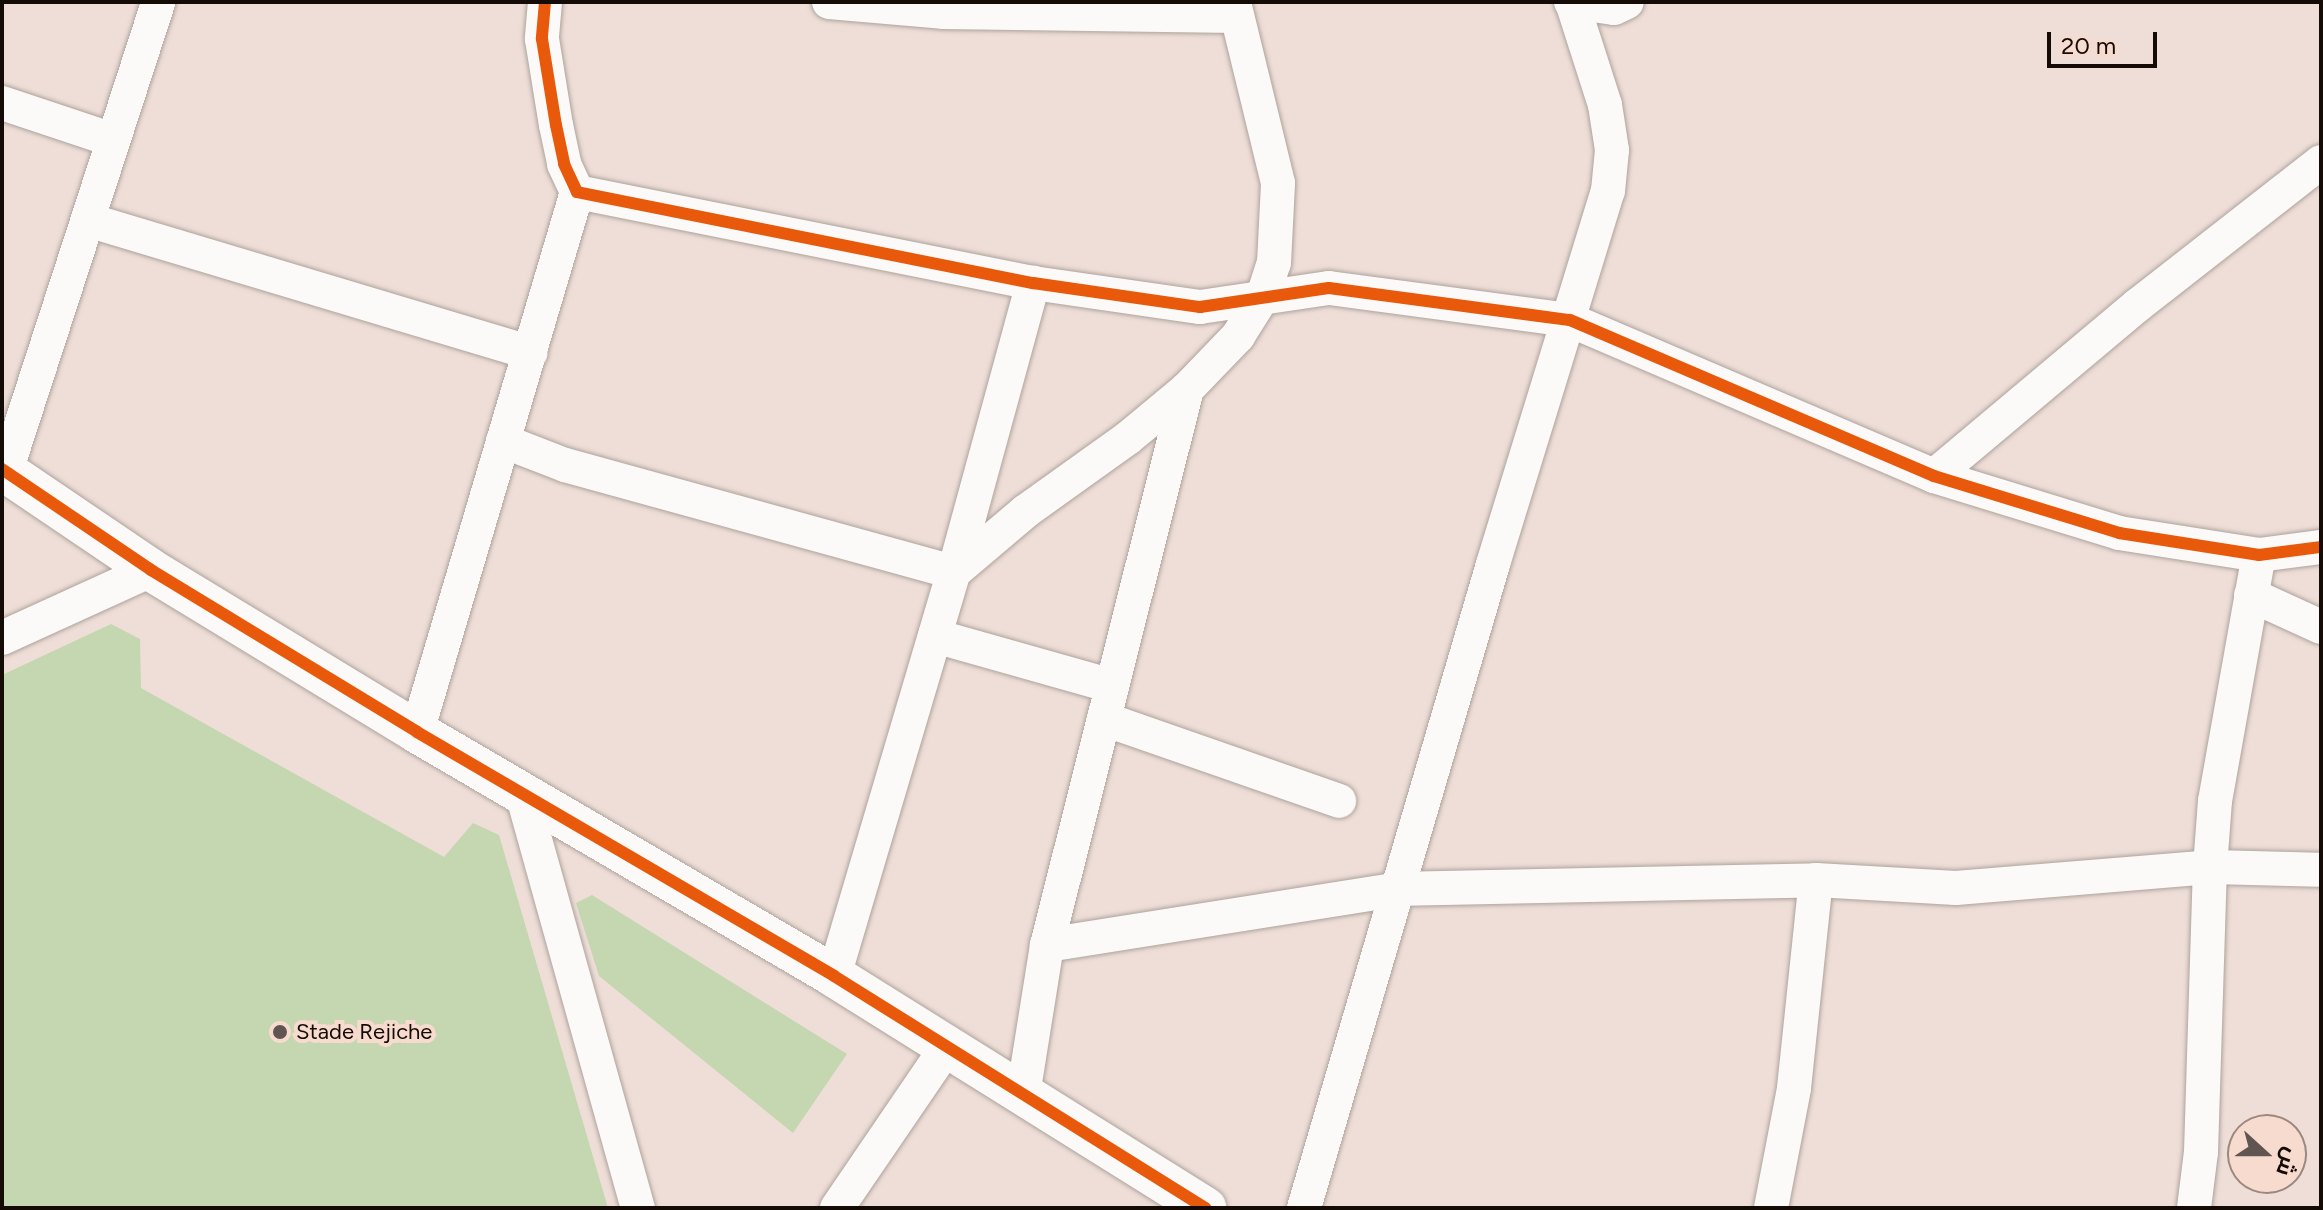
<!DOCTYPE html>
<html>
<head>
<meta charset="utf-8">
<style>
  body { margin:0 }
  #map { position:relative; width:2323px; height:1210px; overflow:hidden; background:#eeded7; font-family:Figtree,Cairo,sans-serif }
  div>[style] { position:absolute }
  .green>* { inset:0; background:#c5d7b0 }
  .roads { filter:drop-shadow(0 0 2px #aea39d) drop-shadow(0 0 2px #aea39d) }
  .minor>* { height:34px; margin:-17px; padding:0 17px; transform-origin:17px; border-radius:17px; background:#fcfaf9 }
  .tertiary>* { height:42px; margin:-21px; padding:0 21px; transform-origin:21px; border-radius:21px; background:#fcfaf9 }
  .cycleway>* { height:12px; margin:-6px; padding:0 6px; transform-origin:6px; border-radius:6px; background:#e8590c }
  .dots>* { width:22px; height:22px; translate:-50% -50%; box-sizing:border-box; border:4px solid #f7dbce; border-radius:50% }
  span { translate:-50% -50%; white-space:nowrap; text-align:center; line-height:1.15; -webkit-text-stroke:8px #f7dbce; paint-order:stroke }
  .poi-label { font-size:22px; color:#140b07 }
  .left { translate:0 -50%; text-align:left }
  .frame { position:absolute; inset:0; border:4px solid #140b07; pointer-events:none }
  .north { position:absolute; left:2227px; top:1114px; width:80px; height:80px; box-sizing:border-box; background:#f7dbce; border:2px solid #9c887e; border-radius:50%; rotate:111deg; font-size:22px; font-weight:700; line-height:32px; text-align:center; color:#140b07 }
  .north::after { content:''; display:block; margin:auto; width:28px; height:36px; background:#605550; clip-path:polygon(50% 0,100% 100%,50% 72%,0 100%) }
  .scale { position:absolute; left:2047px; top:32px; width:110px; height:36px; box-sizing:border-box; border:4px solid #140b07; border-top:0; padding-left:10px; font-size:24px; line-height:28px; white-space:nowrap; color:#140b07; -webkit-text-stroke:6px #f7dbce; paint-order:stroke }
</style>
</head>
<body>
<div id="map">
  <div class="green">
    <div style="clip-path:polygon(111px 624px,140px 639px,141px 688px,444px 857px,473px 823px,499px 835px,608px 1208px,2px 1208px,2px 675px)"></div>
    <div style="clip-path:polygon(592px 895px,847px 1054px,793px 1133px,599px 976px,576px 903px)"></div>
  </div>
  <div class="roads">
    <div class="minor">
      <div style="left:545px;top:2px;width:37px;rotate:95deg"></div>
      <div style="left:542px;top:39px;width:87px;rotate:80.8deg"></div>
      <div style="left:556px;top:125px;width:40px;rotate:78deg"></div>
      <div style="left:564px;top:164px;width:31px;rotate:65deg"></div>
      <div style="left:577px;top:192px;width:465px;rotate:11.3deg"></div>
      <div style="left:1033px;top:283px;width:169px;rotate:8.2deg"></div>
      <div style="left:1200px;top:307px;width:130px;rotate:-8.4deg"></div>
      <div style="left:1329px;top:288px;width:243px;rotate:7.6deg"></div>
      <div style="left:1570px;top:320px;width:396px;rotate:23.2deg"></div>
      <div style="left:1934px;top:476px;width:194px;rotate:17.1deg"></div>
      <div style="left:2119px;top:533px;width:142px;rotate:8.9deg"></div>
      <div style="left:2259px;top:555px;width:63px;rotate:-7.4deg"></div>
      <div style="left:829px;top:2px;width:114px;rotate:5deg"></div>
      <div style="left:943px;top:12px;width:294px;rotate:0.8deg"></div>
      <div style="left:1571px;top:2px;width:43px;rotate:7.9deg"></div>
      <div style="left:1614px;top:8px;width:14px;rotate:-25deg"></div>
      <div style="left:2px;top:103px;width:117px;rotate:18.4deg"></div>
      <div style="left:88px;top:220px;width:462px;rotate:16.7deg"></div>
      <div style="left:503px;top:441px;width:66px;rotate:21.2deg"></div>
      <div style="left:565px;top:465px;width:403px;rotate:15.4deg"></div>
      <div style="left:954px;top:572px;width:94px;rotate:-40.3deg"></div>
      <div style="left:1026px;top:511px;width:125px;rotate:-35.6deg"></div>
      <div style="left:1128px;top:438px;width:77px;rotate:-39.7deg"></div>
      <div style="left:1187px;top:389px;width:74px;rotate:-46.1deg"></div>
      <div style="left:1238px;top:336px;width:47px;rotate:-58deg"></div>
      <div style="left:1263px;top:296px;width:35px;rotate:-72deg"></div>
      <div style="left:1274px;top:263px;width:80px;rotate:-87.1deg"></div>
      <div style="left:1278px;top:183px;width:186px;rotate:-103.7deg"></div>
      <div style="left:6px;top:471px;width:493px;rotate:-72deg"></div>
      <div style="left:1934px;top:476px;width:266px;rotate:-40deg"></div>
      <div style="left:2138px;top:305px;width:232px;rotate:-38deg"></div>
      <div style="left:2251px;top:595px;width:77px;rotate:24.6deg"></div>
      <div style="left:935px;top:636px;width:184px;rotate:15.8deg"></div>
      <div style="left:2px;top:638px;width:164px;rotate:-24.5deg"></div>
      <div style="left:1104px;top:719px;width:249px;rotate:19.2deg"></div>
      <div style="left:417px;top:732px;width:563px;rotate:-73.5deg"></div>
      <div style="left:522px;top:793px;width:431px;rotate:74.4deg"></div>
      <div style="left:1047px;top:945px;width:356px;rotate:-9deg"></div>
      <div style="left:1399px;top:889px;width:417px;rotate:-1.2deg"></div>
      <div style="left:834px;top:976px;width:421px;rotate:-73.5deg"></div>
      <div style="left:954px;top:572px;width:300px;rotate:-74.7deg"></div>
      <div style="left:1023px;top:1095px;width:152px;rotate:-80.9deg"></div>
      <div style="left:1047px;top:945px;width:573px;rotate:-75.87deg"></div>
      <div style="left:837px;top:1208px;width:195px;rotate:-55.7deg"></div>
      <div style="left:1304px;top:1208px;width:671px;rotate:-73.64deg"></div>
      <div style="left:1493px;top:564px;width:390px;rotate:-72.9deg"></div>
      <div style="left:1608px;top:191px;width:41px;rotate:-84.4deg"></div>
      <div style="left:1612px;top:150px;width:46px;rotate:-98.8deg"></div>
      <div style="left:1605px;top:105px;width:108px;rotate:-107.8deg"></div>
      <div style="left:1771px;top:1208px;width:122px;rotate:-79.1deg"></div>
      <div style="left:1794px;top:1088px;width:209px;rotate:-84deg"></div>
      <div style="left:1816px;top:880px;width:140px;rotate:3.3deg"></div>
      <div style="left:1956px;top:888px;width:255px;rotate:-4.7deg"></div>
      <div style="left:2210px;top:867px;width:66px;rotate:-85.7deg"></div>
      <div style="left:2215px;top:801px;width:250px;rotate:-79.9deg"></div>
      <div style="left:2194px;top:1208px;width:56px;rotate:-82.9deg"></div>
      <div style="left:2201px;top:1152px;width:285px;rotate:-88.2deg"></div>
      <div style="left:2210px;top:867px;width:111px;rotate:1.5deg"></div>
    </div>
    <div class="tertiary">
      <div style="left:2px;top:469px;width:180px;rotate:34.1deg"></div>
      <div style="left:151px;top:570px;width:311px;rotate:31.3deg"></div>
      <div style="left:417px;top:732px;width:483px;rotate:30.3deg"></div>
      <div style="left:834px;top:976px;width:438px;rotate:32deg"></div>
    </div>
  </div>
  <div class="cycleway">
    <div style="left:545px;top:2px;width:37px;rotate:95deg"></div>
    <div style="left:542px;top:39px;width:87px;rotate:80.8deg"></div>
    <div style="left:556px;top:125px;width:40px;rotate:78deg"></div>
    <div style="left:564px;top:164px;width:31px;rotate:65deg"></div>
    <div style="left:577px;top:192px;width:465px;rotate:11.3deg"></div>
    <div style="left:1033px;top:283px;width:169px;rotate:8.2deg"></div>
    <div style="left:1200px;top:307px;width:130px;rotate:-8.4deg"></div>
    <div style="left:1329px;top:288px;width:243px;rotate:7.6deg"></div>
    <div style="left:1570px;top:320px;width:396px;rotate:23.2deg"></div>
    <div style="left:1934px;top:476px;width:194px;rotate:17.1deg"></div>
    <div style="left:2119px;top:533px;width:142px;rotate:8.9deg"></div>
    <div style="left:2259px;top:555px;width:63px;rotate:-7.4deg"></div>
    <div style="left:2px;top:469px;width:180px;rotate:34.1deg"></div>
    <div style="left:151px;top:570px;width:311px;rotate:31.3deg"></div>
    <div style="left:417px;top:732px;width:483px;rotate:30.3deg"></div>
    <div style="left:834px;top:976px;width:438px;rotate:32deg"></div>
  </div>
  <div class="dots">
    <div style="left:280px;top:1032px;background:#605550"></div>
  </div>
  <div class="poi-label">
    <span class="left" style="left:296px;top:1032px">Stade Rejiche</span>
  </div>
  <div class="frame"></div>
  <div class="north">ش</div>
  <div class="scale">20 m</div>
</div>
</body>
</html>
